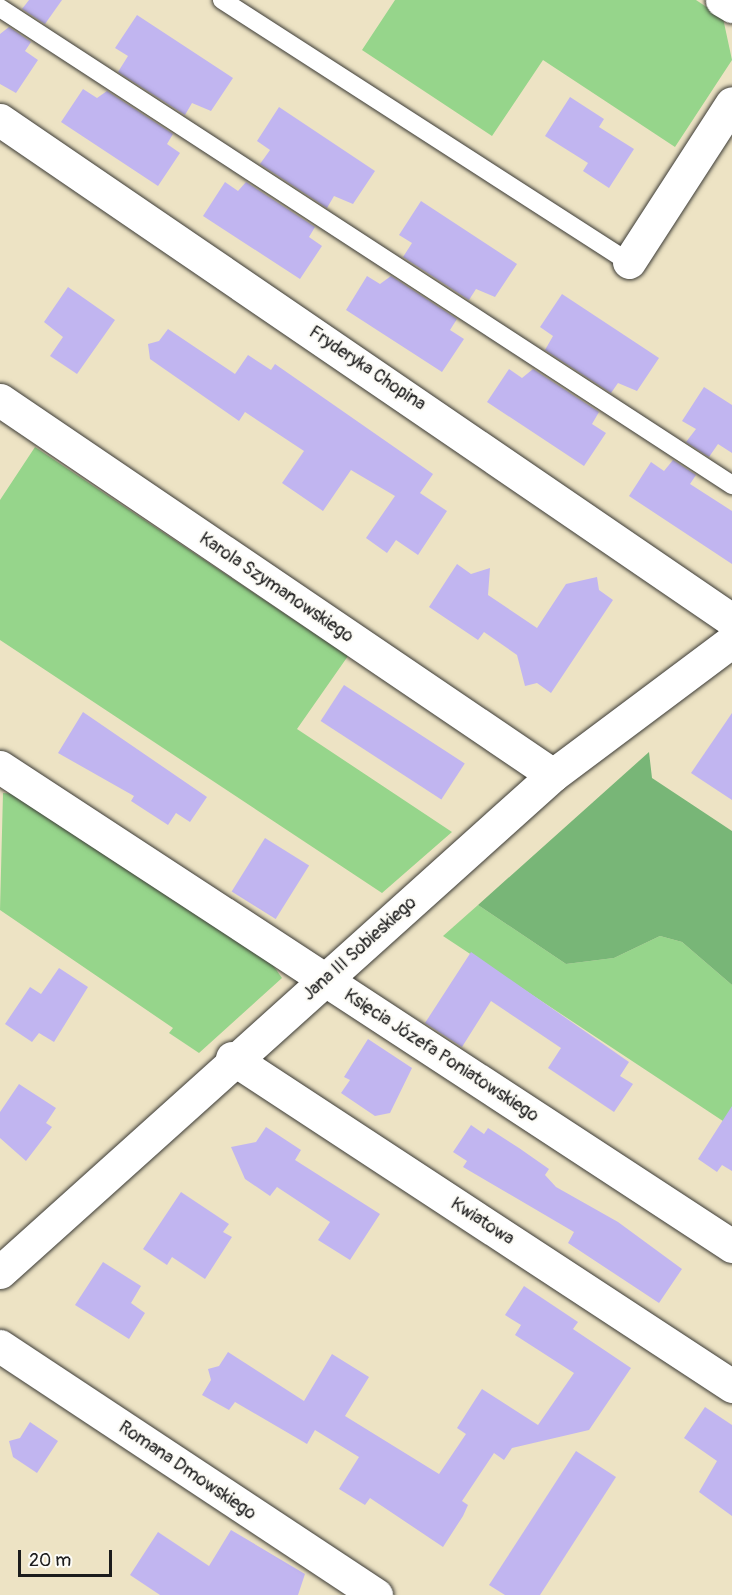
<!DOCTYPE html>
<html>
<head>
<meta charset="utf-8">
<style>
  body { margin:0 }
  #map { position:relative; width:732px; height:1595px; overflow:hidden; background:#ede3c4; font-family:Pangolin,sans-serif }
  div>[style] { position:absolute }
  .green>* { inset:0; background:#96d58b }
  .forest>* { inset:0; background:#78b677 }
  .building>* { inset:0; background:#c1b5f0; transform-origin:0 0 }
  .roads { filter:drop-shadow(0 0 2px #3b3a35) drop-shadow(0 0 2px #3b3a35) }
  .service>* { height:18px; margin:-9px; padding:0 9px; transform-origin:9px; border-radius:9px; background:#fff }
  .minor>* { height:33px; margin:-16.5px; padding:0 16.5px; transform-origin:16.5px; border-radius:16.5px; background:#fff }
  span { translate:-50% -50%; white-space:nowrap; text-align:center; line-height:1.15; -webkit-text-stroke:5px #fdfcf7; paint-order:stroke }
  .street-label { font-size:18px; color:#1c1c1c }
  .scale { position:absolute; left:18px; top:1550px; width:94px; height:27px; box-sizing:border-box; border:3px solid #1c1c1c; border-top:0; padding-left:8px; font-size:18px; line-height:21px; white-space:nowrap; color:#1c1c1c; -webkit-text-stroke:4px #fdfcf7; paint-order:stroke }
</style>
</head>
<body>
<div id="map">
  <div class="green">
    <div style="clip-path:polygon(395px 0,696px 0,723px 18px,732px 60px,675px 147px,543px 60px,492px 136px,362px 50px)"></div>
    <div style="clip-path:polygon(35px 447px,348px 656px,297px 729px,452px 832px,382px 893px,0 640px,0 500px)"></div>
    <div style="clip-path:polygon(3px 793px,18px 794px,270px 961px,282px 978px,199px 1053px,169px 1033px,173px 1028px,0 910px)"></div>
    <div style="clip-path:polygon(478px 905px,566px 964px,614px 958px,660px 936px,682px 942px,732px 985px,732px 1127px,443px 936px)"></div>
  </div>
  <div class="forest">
    <div style="clip-path:polygon(649px 752px,652px 778px,732px 831px,732px 985px,682px 942px,660px 936px,614px 958px,566px 964px,478px 905px)"></div>
  </div>
  <div class="building">
    <div style="clip-path:polygon(29px 0,62px 0,45px 24px,22px 9px)"></div>
    <div style="clip-path:polygon(137px 15px,233px 78px,211px 111px,192px 103px,185px 115px,118px 72px,128px 56px,115px 48px)"></div>
    <div style="clip-path:polygon(9px 27px,31px 42px,25px 51px,38px 60px,16px 93px,0 84px,0 34px)"></div>
    <div style="clip-path:polygon(83px 89px,97px 98px,107px 91px,173px 134px,167px 144px,180px 153px,158px 186px,61px 122px)"></div>
    <div style="clip-path:polygon(570px 97px,604px 119px,599px 127px,634px 149px,609px 188px,583px 171px,588px 163px,545px 136px)"></div>
    <div style="clip-path:polygon(279px 107px,375px 171px,353px 204px,334px 196px,327px 208px,260px 164px,270px 150px,257px 141px)"></div>
    <div style="clip-path:polygon(225px 182px,238px 191px,246px 182px,315px 227px,309px 237px,322px 246px,300px 279px,203px 216px)"></div>
    <div style="clip-path:polygon(421px 201px,517px 264px,495px 297px,476px 289px,469px 300px,403px 257px,412px 243px,399px 235px)"></div>
    <div style="clip-path:polygon(367px 276px,380px 284px,391px 276px,457px 319px,450px 330px,464px 339px,442px 372px,346px 310px)"></div>
    <div style="clip-path:polygon(68px 287px,115px 320px,77px 374px,50px 356px,63px 337px,44px 322px)"></div>
    <div style="clip-path:polygon(562px 294px,659px 358px,637px 391px,618px 383px,611px 393px,545px 350px,553px 336px,540px 327px)"></div>
    <div style="clip-path:polygon(168px 329px,235px 374px,248px 355px,271px 370px,275px 364px,433px 474px,420px 493px,447px 511px,418px 555px,396px 540px,387px 553px,366px 538px,395px 496px,351px 470px,323px 511px,282px 483px,304px 451px,245px 412px,239px 421px,150px 359px,148px 344px,159px 341px)"></div>
    <div style="clip-path:polygon(509px 369px,522px 378px,533px 369px,599px 412px,592px 424px,606px 433px,584px 466px,487px 402px)"></div>
    <div style="clip-path:polygon(704px 387px,732px 405px,732px 453px,718px 444px,709px 457px,686px 442px,696px 429px,682px 421px)"></div>
    <div style="clip-path:polygon(673px 460px,696px 475px,690px 484px,732px 511px,732px 564px,629px 496px,651px 462px,664px 471px)"></div>
    <div style="clip-path:polygon(457px 564px,471px 574px,490px 568px,488px 595px,537px 628px,566px 584px,597px 577px,599px 590px,613px 600px,551px 693px,537px 683px,525px 686px,517px 655px,484px 632px,478px 640px,429px 607px)"></div>
    <div style="left:344px;top:685px;width:144px;height:43px;rotate:33deg"></div>
    <div style="clip-path:polygon(83px 712px,207px 797px,190px 822px,176px 813px,168px 825px,131px 801px,134px 796px,58px 753px)"></div>
    <div style="clip-path:polygon(732px 713px,732px 800px,691px 773px)"></div>
    <div style="left:265px;top:838px;width:52px;height:63px;rotate:32deg"></div>
    <div style="clip-path:polygon(471px 952px,629px 1062px,620px 1076px,633px 1084px,614px 1112px,548px 1068px,561px 1048px,491px 1001px,462px 1047px,425px 1023px)"></div>
    <div style="clip-path:polygon(59px 968px,88px 987px,54px 1042px,39px 1033px,32px 1042px,5px 1024px,30px 987px,41px 994px)"></div>
    <div style="clip-path:polygon(368px 1039px,412px 1068px,390px 1113px,375px 1116px,341px 1093px,350px 1080px,344px 1077px)"></div>
    <div style="clip-path:polygon(19px 1084px,56px 1108px,46px 1123px,52px 1127px,26px 1161px,0 1138px,0 1112px)"></div>
    <div style="clip-path:polygon(732px 1106px,732px 1171px,722px 1165px,717px 1172px,698px 1159px)"></div>
    <div style="clip-path:polygon(471px 1125px,484px 1134px,488px 1128px,519px 1148px,549px 1169px,545px 1175px,556px 1187px,618px 1222px,682px 1269px,659px 1303px,568px 1243px,574px 1232px,463px 1167px,467px 1161px,453px 1152px)"></div>
    <div style="clip-path:polygon(266px 1127px,301px 1150px,295px 1160px,380px 1214px,350px 1260px,318px 1240px,330px 1222px,277px 1187px,270px 1196px,245px 1179px,231px 1147px,256px 1142px)"></div>
    <div style="clip-path:polygon(181px 1192px,229px 1224px,223px 1232px,232px 1237px,205px 1279px,172px 1257px,167px 1265px,143px 1249px)"></div>
    <div style="clip-path:polygon(103px 1262px,141px 1286px,131px 1303px,145px 1313px,129px 1339px,75px 1305px)"></div>
    <div style="clip-path:polygon(524px 1286px,578px 1322px,573px 1329px,631px 1368px,589px 1430px,512px 1448px,504px 1460px,494px 1453px,462px 1501px,468px 1505px,463px 1516px,443px 1547px,370px 1498px,365px 1505px,339px 1489px,359px 1457px,315px 1430px,307px 1444px,235px 1402px,229px 1410px,202px 1395px,211px 1380px,208px 1369px,219px 1366px,228px 1352px,304px 1401px,332px 1354px,369px 1377px,345px 1416px,439px 1474px,466px 1434px,457px 1428px,482px 1389px,538px 1425px,574px 1373px,515px 1335px,521px 1325px,505px 1315px)"></div>
    <div style="clip-path:polygon(705px 1407px,732px 1425px,732px 1516px,699px 1492px,717px 1461px,684px 1438px)"></div>
    <div style="clip-path:polygon(30px 1422px,58px 1441px,37px 1473px,13px 1457px,9px 1441px,20px 1438px)"></div>
    <div style="clip-path:polygon(576px 1451px,616px 1477px,540px 1595px,505px 1595px,489px 1585px)"></div>
    <div style="clip-path:polygon(231px 1530px,305px 1574px,298px 1595px,160px 1595px,130px 1575px,158px 1532px,209px 1566px)"></div>
  </div>
  <div class="roads">
    <div class="service">
      <div style="left:222px;top:0;width:484px;rotate:32.8deg"></div>
      <div style="left:0;top:8px;width:874px;rotate:33.09deg"></div>
    </div>
    <div class="minor">
      <div style="left:722px;top:0;width:12px;rotate:31deg"></div>
      <div style="left:0;top:120px;width:886px;rotate:34.34deg"></div>
      <div style="left:629px;top:262px;width:189px;rotate:-57.1deg"></div>
      <div style="left:0;top:400px;width:668px;rotate:34.14deg"></div>
      <div style="left:0;top:767px;width:875px;rotate:33.2deg"></div>
      <div style="left:232px;top:1058px;width:598px;rotate:33.26deg"></div>
      <div style="left:0;top:1272px;width:744px;rotate:-41.95deg"></div>
      <div style="left:553px;top:775px;width:224px;rotate:-36.8deg"></div>
      <div style="left:0;top:1346px;width:451px;rotate:33.5deg"></div>
    </div>
  </div>
  <div class="street-label">
    <span style="left:367px;top:369px;rotate:34deg">Fryderyka Chopina</span>
    <span style="left:276px;top:588px;rotate:34deg">Karola Szymanowskiego</span>
    <span style="left:360px;top:949px;rotate:-42deg">Jana III Sobieskiego</span>
    <span style="left:441px;top:1056px;rotate:33deg">Księcia Józefa Poniatowskiego</span>
    <span style="left:482px;top:1222px;rotate:33deg">Kwiatowa</span>
    <span style="left:187px;top:1471px;rotate:34deg">Romana Dmowskiego</span>
  </div>
  <div class="scale">20 m</div>
</div>
</body>
</html>
